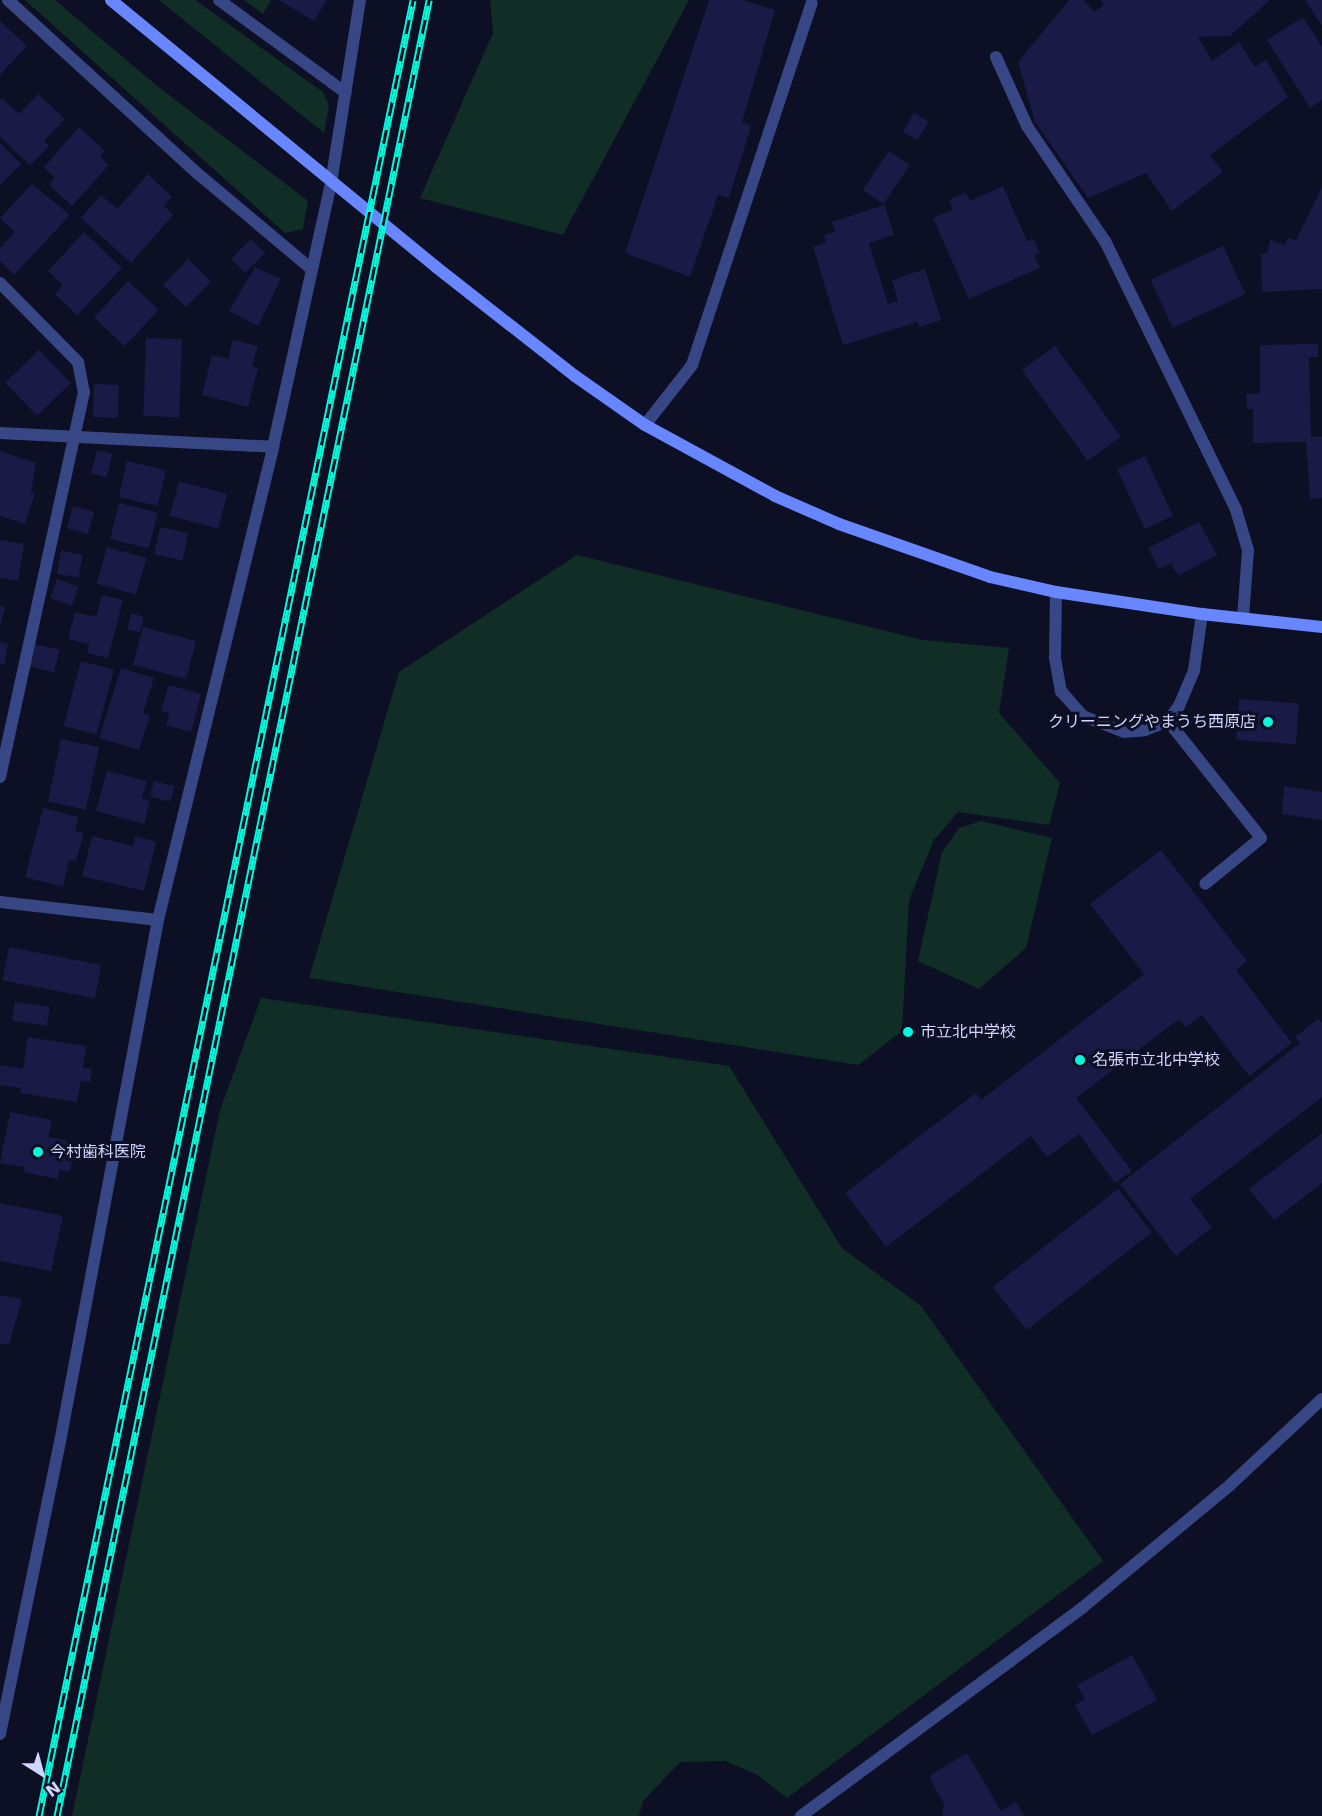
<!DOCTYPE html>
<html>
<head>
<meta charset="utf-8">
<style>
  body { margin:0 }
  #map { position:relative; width:1322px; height:1816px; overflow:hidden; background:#0d0f24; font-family:"DejaVu Sans","Noto Sans JP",sans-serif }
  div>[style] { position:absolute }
  .green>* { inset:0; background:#102e26 }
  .building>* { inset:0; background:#191a46; transform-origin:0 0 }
  .lane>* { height:12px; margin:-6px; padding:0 6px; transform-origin:6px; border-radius:6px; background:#374684 }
  .street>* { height:12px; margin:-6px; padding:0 6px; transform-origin:6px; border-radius:6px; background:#374684 }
  .secondary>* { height:12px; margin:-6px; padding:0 6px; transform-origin:6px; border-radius:6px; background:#6786ff }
  .rail>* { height:7px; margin-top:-3.5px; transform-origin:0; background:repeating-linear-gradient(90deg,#0d0f24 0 14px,#00fbdc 0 28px); box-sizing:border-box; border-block:2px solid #00fbdc }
  .dots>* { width:16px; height:16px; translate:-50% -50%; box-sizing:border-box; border:3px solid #0d0f24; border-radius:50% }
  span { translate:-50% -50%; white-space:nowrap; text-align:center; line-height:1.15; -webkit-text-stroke:6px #0d0f24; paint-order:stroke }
  .poi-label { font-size:16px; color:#d0d6ff }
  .right { translate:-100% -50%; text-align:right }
  .left { translate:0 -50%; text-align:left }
  .north { position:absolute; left:12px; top:1744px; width:60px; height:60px; -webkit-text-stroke:4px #0d0f24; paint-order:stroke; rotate:144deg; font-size:16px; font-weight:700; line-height:24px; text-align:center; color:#d0d6ff }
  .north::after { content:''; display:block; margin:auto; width:21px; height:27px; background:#d0d6ff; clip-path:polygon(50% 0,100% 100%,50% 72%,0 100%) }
</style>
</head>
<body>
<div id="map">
  <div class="green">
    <div style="clip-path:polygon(25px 0,55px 0,156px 85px,308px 201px,303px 229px,285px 233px)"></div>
    <div style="clip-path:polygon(159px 0,195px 0,323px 92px,329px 106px,324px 133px)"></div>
    <div style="clip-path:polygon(244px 0,271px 0,263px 14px)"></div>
    <div style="clip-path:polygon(490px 0,689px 0,563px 235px,420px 198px,493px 33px)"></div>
    <div style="clip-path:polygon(577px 555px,923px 640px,1009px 648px,999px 713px,1060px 783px,1049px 825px,958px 812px,934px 840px,909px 900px,902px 1031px,858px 1065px,309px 978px,399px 672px)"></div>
    <div style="clip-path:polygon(981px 821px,1052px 838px,1026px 948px,979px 989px,918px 961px,942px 852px,959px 828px)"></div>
    <div style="clip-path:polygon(261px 998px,729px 1066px,842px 1248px,921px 1306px,1103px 1561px,787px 1798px,758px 1775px,725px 1761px,680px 1762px,643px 1801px,639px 1816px,72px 1816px,220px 1110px)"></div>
  </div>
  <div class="building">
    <div style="clip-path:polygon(279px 0,327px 0,314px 21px)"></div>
    <div style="clip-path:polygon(709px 0,743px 0,775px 10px,742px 122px,751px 126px,729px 198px,718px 195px,690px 277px,625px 253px)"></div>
    <div style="clip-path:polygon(1069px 0,1084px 0,1094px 12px,1104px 5px,1100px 0,1270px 0,1230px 36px,1198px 37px,1212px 61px,1239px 42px,1255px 67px,1266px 60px,1288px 97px,1210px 155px,1223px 172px,1172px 211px,1146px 173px,1088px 198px,1035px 122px,1018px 62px)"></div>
    <div style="clip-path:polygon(1305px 0,1322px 0,1322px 26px)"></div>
    <div style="clip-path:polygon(1303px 17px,1322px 47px,1322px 100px,1310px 108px,1267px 40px)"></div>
    <div style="clip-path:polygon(0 21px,27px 46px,0 75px)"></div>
    <div style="clip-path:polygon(38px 94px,65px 119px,44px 141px,49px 146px,30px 165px,0 137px,0 100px,2px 98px,19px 114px)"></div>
    <div style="left:914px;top:113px;width:17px;height:22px;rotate:31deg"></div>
    <div style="clip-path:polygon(79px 127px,105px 151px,100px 157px,109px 165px,72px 206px,49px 185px,55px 178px,44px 167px)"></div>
    <div style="clip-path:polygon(0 143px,21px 164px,0 185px)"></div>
    <div style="left:889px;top:151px;width:25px;height:47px;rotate:34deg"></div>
    <div style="clip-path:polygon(148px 174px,172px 197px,164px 206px,173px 215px,131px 263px,81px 218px,101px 195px,117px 209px)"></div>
    <div style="clip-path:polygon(32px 184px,70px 215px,14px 275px,0 261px,0 248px,15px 232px,0 218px)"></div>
    <div style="clip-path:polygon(1003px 186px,1027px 241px,1033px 238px,1040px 253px,1034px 255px,1040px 268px,969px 299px,933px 218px,953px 209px,949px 200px,966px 192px,970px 201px)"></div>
    <div style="clip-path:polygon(1322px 187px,1322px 289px,1262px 292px,1261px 254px,1267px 253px,1270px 240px,1285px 245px,1287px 238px,1296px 240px)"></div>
    <div style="clip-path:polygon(885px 205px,894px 235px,869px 243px,888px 304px,898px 301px,892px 280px,925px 269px,941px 320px,919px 327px,918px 322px,843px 345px,813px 247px,826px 243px,824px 235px,835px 232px,832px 222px)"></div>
    <div style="clip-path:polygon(84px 232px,122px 268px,77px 315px,55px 294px,63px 285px,48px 271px)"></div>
    <div style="left:251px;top:239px;width:20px;height:28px;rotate:45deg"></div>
    <div style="left:1223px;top:246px;width:53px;height:80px;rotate:65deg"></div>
    <div style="left:188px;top:259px;width:32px;height:36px;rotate:44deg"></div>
    <div style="clip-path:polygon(255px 267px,281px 279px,258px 326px,229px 311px)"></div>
    <div style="left:128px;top:281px;width:42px;height:50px;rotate:43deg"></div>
    <div style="left:146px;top:338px;width:36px;height:78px;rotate:2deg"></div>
    <div style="clip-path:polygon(233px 340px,258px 346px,252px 366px,258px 368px,248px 407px,202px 395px,212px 355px,228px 359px)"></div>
    <div style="clip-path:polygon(1318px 344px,1318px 357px,1309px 357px,1311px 437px,1322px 437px,1322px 498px,1310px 499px,1306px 442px,1253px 443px,1253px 409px,1247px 409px,1246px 394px,1260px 393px,1260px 345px)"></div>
    <div style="left:1055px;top:346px;width:112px;height:41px;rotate:54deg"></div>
    <div style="left:39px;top:350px;width:46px;height:47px;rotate:46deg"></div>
    <div style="left:94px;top:384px;width:25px;height:33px;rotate:2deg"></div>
    <div style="left:97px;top:450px;width:16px;height:24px;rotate:14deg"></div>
    <div style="clip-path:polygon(0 451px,36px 463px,31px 492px,35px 494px,25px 524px,0 516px)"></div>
    <div style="left:1145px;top:456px;width:66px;height:31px;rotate:65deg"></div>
    <div style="left:127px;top:461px;width:40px;height:37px;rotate:13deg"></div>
    <div style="left:179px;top:481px;width:50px;height:36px;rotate:15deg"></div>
    <div style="left:119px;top:503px;width:40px;height:37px;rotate:14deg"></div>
    <div style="left:73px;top:506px;width:22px;height:23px;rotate:16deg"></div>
    <div style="clip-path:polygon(1199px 522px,1217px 555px,1178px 576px,1171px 563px,1159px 569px,1148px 548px)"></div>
    <div style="left:160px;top:527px;width:29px;height:28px;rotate:12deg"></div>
    <div style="clip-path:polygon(0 540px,24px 544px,18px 581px,0 578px)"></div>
    <div style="left:107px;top:547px;width:41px;height:38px;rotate:16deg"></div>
    <div style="left:61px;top:551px;width:22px;height:23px;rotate:10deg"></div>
    <div style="left:57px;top:579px;width:23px;height:20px;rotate:20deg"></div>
    <div style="clip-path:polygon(102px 595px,123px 600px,108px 658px,87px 653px,89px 644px,68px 639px,75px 612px,96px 617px)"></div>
    <div style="clip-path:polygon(0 606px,5px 607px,1px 624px,0 624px)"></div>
    <div style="clip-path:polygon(131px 613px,144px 617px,140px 632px,127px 630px)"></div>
    <div style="left:143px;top:627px;width:55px;height:39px;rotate:15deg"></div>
    <div style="clip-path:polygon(0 642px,8px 644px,4px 665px,0 664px)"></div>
    <div style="left:34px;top:644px;width:26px;height:23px;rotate:13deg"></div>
    <div style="left:81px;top:661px;width:34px;height:67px;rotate:15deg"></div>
    <div style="clip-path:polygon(121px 668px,154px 678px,143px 713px,150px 715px,139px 750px,99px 738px)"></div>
    <div style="clip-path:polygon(169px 685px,201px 694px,191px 732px,166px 725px,169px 713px,161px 711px)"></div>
    <div style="left:1239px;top:699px;width:60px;height:41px;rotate:4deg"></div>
    <div style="left:61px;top:739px;width:39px;height:64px;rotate:12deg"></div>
    <div style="clip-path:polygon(107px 771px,147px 781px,142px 799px,150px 801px,144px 824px,96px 811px)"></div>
    <div style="left:154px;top:781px;width:21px;height:16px;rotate:14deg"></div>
    <div style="clip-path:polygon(1284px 786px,1322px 792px,1322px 820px,1282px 814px)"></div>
    <div style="clip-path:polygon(43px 808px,78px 817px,75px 831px,84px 833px,76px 861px,69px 860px,63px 887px,25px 877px)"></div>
    <div style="clip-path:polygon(92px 836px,133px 846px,135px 836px,156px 842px,144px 891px,82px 876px)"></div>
    <div style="clip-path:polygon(1161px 850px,1247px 961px,1236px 970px,1292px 1043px,1249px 1076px,1202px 1015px,1186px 1027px,1179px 1019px,1076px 1098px,1132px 1171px,1115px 1183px,1079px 1134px,1047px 1157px,1031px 1136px,886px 1247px,845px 1193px,976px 1093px,981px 1100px,1144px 974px,1090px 904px)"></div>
    <div style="left:9px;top:947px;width:94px;height:34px;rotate:11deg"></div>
    <div style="left:15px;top:1002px;width:35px;height:19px;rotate:8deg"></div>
    <div style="clip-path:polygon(1318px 1019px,1322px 1023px,1322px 1097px,1190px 1199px,1212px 1227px,1176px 1256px,1120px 1184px,1300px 1043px,1295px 1037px)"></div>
    <div style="clip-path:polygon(28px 1037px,86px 1046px,83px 1068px,92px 1069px,90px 1082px,81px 1081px,77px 1102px,20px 1093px,21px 1088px,0 1085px,0 1065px,23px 1069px)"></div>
    <div style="clip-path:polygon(10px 1112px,52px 1120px,48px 1137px,76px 1142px,70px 1172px,59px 1170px,58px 1179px,23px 1172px,24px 1167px,0 1163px)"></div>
    <div style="clip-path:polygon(1322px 1133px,1322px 1183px,1274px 1220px,1249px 1189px)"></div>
    <div style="left:1118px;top:1189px;width:55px;height:159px;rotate:52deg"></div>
    <div style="clip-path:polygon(0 1203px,63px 1216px,51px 1271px,0 1261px)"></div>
    <div style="clip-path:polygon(0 1295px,22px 1299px,9px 1345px,0 1344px)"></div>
    <div style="clip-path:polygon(1132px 1655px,1157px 1700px,1092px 1735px,1075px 1705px,1085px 1699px,1077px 1685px)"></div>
    <div style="clip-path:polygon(967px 1753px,1001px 1811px,1016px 1802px,1024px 1816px,942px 1816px,944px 1804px,929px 1776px)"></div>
  </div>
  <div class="lane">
    <div style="left:996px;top:57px;width:76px;rotate:65.8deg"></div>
    <div style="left:1027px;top:126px;width:139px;rotate:55.9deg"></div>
    <div style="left:1105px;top:241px;width:299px;rotate:64deg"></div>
    <div style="left:1236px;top:510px;width:42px;rotate:73.3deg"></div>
    <div style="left:1248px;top:550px;width:68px;rotate:94.2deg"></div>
    <div style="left:645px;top:425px;width:76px;rotate:-51.9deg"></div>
    <div style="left:692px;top:365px;width:381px;rotate:-71.7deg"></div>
    <div style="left:1056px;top:592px;width:66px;rotate:90.9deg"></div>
    <div style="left:1055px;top:658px;width:34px;rotate:80deg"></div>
    <div style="left:1061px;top:691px;width:33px;rotate:49deg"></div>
    <div style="left:1083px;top:716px;width:44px;rotate:21.3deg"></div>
    <div style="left:1124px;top:732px;width:21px;rotate:-5deg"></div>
    <div style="left:1145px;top:730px;width:25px;rotate:-21deg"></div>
    <div style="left:1168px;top:721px;width:19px;rotate:-54deg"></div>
    <div style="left:1179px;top:706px;width:39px;rotate:-67deg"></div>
    <div style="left:1194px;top:670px;width:57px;rotate:-81.9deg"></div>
    <div style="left:1168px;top:721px;width:149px;rotate:51.5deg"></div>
    <div style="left:1261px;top:838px;width:72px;rotate:140.6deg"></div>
  </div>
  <div class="street">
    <div style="left:8px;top:0;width:256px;rotate:42.5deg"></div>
    <div style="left:197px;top:173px;width:146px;rotate:40deg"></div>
    <div style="left:219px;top:0;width:157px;rotate:36.2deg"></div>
    <div style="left:0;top:283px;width:111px;rotate:45.4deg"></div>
    <div style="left:78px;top:362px;width:31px;rotate:79deg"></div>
    <div style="left:84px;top:392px;width:394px;rotate:102.3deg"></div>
    <div style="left:0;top:433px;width:273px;rotate:2.9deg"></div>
    <div style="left:0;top:902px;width:159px;rotate:6.5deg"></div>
    <div style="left:0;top:1734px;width:298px;rotate:-78.4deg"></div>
    <div style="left:60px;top:1442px;width:531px;rotate:-79.37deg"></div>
    <div style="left:158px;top:920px;width:487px;rotate:-76.3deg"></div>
    <div style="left:273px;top:447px;width:270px;rotate:-77.6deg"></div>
    <div style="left:331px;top:183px;width:185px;rotate:-81deg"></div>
    <div style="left:801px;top:1816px;width:350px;rotate:-36.5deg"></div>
    <div style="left:1082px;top:1608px;width:192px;rotate:-39.7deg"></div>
    <div style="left:1230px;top:1485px;width:126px;rotate:-43.1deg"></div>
  </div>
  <div class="secondary">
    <div style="left:111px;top:0;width:421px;rotate:39.4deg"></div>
    <div style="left:436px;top:267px;width:177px;rotate:38.1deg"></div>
    <div style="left:575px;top:376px;width:85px;rotate:35deg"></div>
    <div style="left:645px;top:425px;width:148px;rotate:28.6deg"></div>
    <div style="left:775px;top:496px;width:70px;rotate:23.6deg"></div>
    <div style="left:839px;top:524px;width:160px;rotate:19.3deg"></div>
    <div style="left:990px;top:577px;width:68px;rotate:12.8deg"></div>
    <div style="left:1056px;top:592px;width:148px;rotate:8.6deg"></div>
    <div style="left:1202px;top:614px;width:121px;rotate:6.2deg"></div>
  </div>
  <div class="rail">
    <div style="left:39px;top:1816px;width:1854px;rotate:-78.36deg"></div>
    <div style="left:57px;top:1816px;width:1854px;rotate:-78.42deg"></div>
  </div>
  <div class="dots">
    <div style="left:1268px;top:722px;background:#00fbdc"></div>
    <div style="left:908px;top:1032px;background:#00fbdc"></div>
    <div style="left:1080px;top:1060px;background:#00fbdc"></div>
    <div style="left:38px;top:1152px;background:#00fbdc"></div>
  </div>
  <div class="poi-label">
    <span class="right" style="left:1256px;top:722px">クリーニングやまうち西原店</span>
    <span class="left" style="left:920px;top:1032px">市立北中学校</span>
    <span class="left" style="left:1092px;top:1060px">名張市立北中学校</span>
    <span class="left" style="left:50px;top:1152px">今村歯科医院</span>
  </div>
  <div class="north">N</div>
</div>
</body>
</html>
